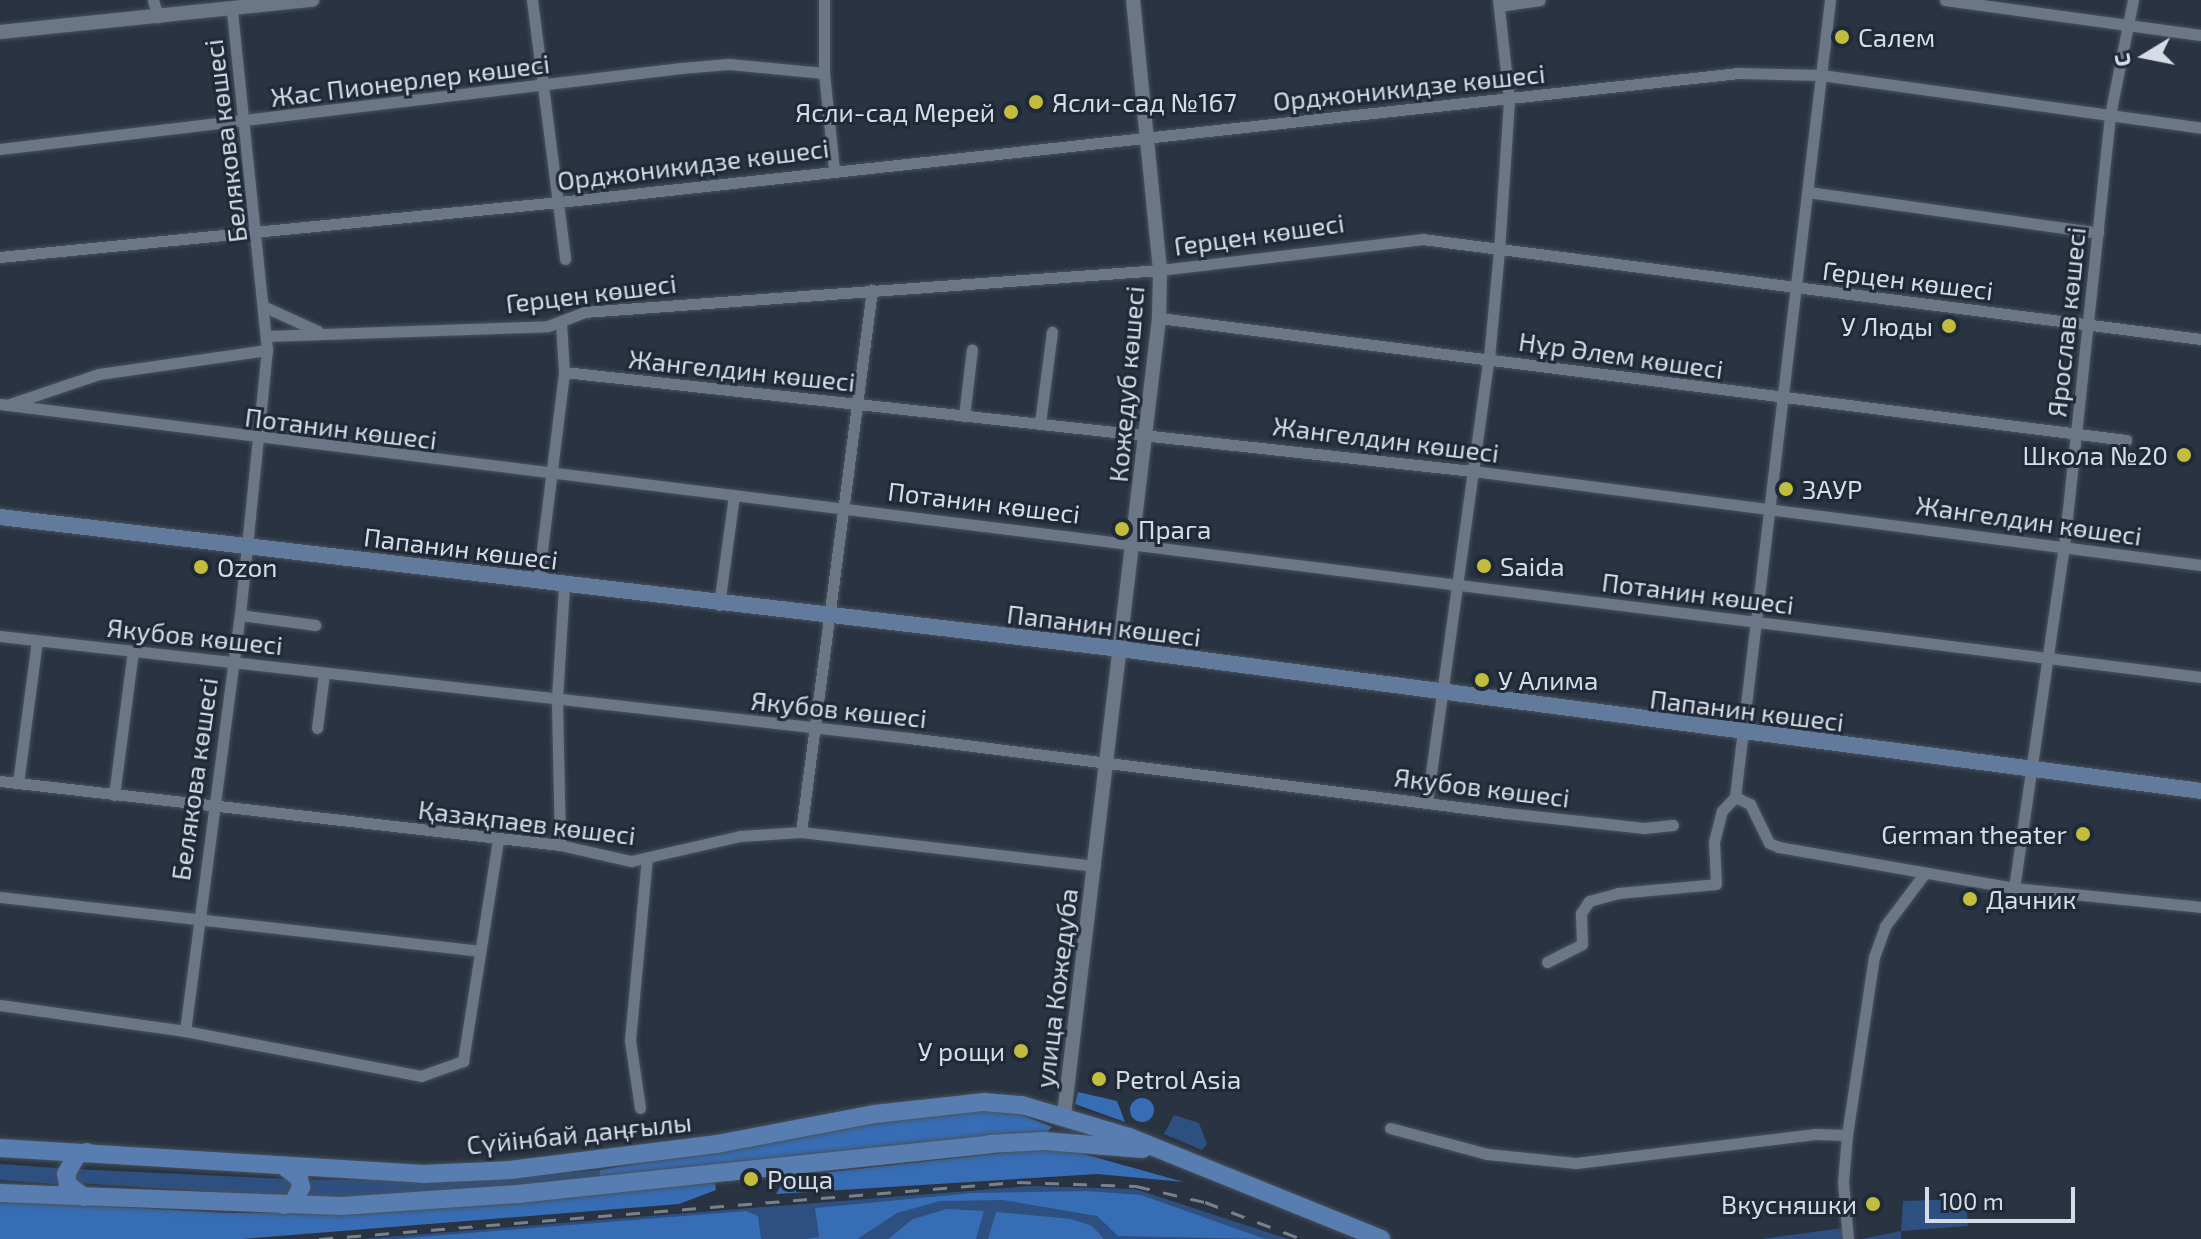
<!DOCTYPE html>
<html>
<head>
<meta charset="utf-8">
<style>
  body { margin:0 }
  #map { position:relative; width:2201px; height:1239px; overflow:hidden; background:#293341; font-family:"Exo 2",sans-serif }
  div>[style] { position:absolute }
  .green>* { inset:0; background:#2d5080; transform-origin:0 0 }
  .forest>* { inset:0; background:#376db5 }
  .round { border-radius:50% }
  .roads { filter:drop-shadow(0 0 2px #48515c) drop-shadow(0 0 2px #48515c) }
  .minor>* { height:11px; margin:-5.5px; padding:0 5.5px; transform-origin:5.5px; border-radius:5.5px; background:#6b7787 }
  .tertiary>* { height:14px; margin:-7px; padding:0 7px; transform-origin:7px; border-radius:7px; background:#6b7787 }
  .secondary>* { height:16px; margin:-8px; padding:0 8px; transform-origin:8px; border-radius:8px; background:#627b9c }
  .primary>* { height:18px; margin:-9px; padding:0 9px; transform-origin:9px; border-radius:9px; background:#587eb1 }
  .rail>* { height:3px; margin-top:-1.5px; transform-origin:0; background:repeating-linear-gradient(90deg,#78818c 0 14px,transparent 0 28px) }
  .dots>* { width:22px; height:22px; translate:-50% -50%; box-sizing:border-box; border:4px solid #1f2937; border-radius:50% }
  span { translate:-50% -50%; white-space:nowrap; text-align:center; line-height:1.15; -webkit-text-stroke:6px #1f2937; paint-order:stroke }
  .poi-label { font-size:26px; color:#d6dce5 }
  .left { translate:0 -50%; text-align:left }
  .right { translate:-100% -50%; text-align:right }
  .street-label { font-size:26px; color:#d6dce5 }
  .north { position:absolute; left:2105px; top:16px; width:80px; height:80px; -webkit-text-stroke:6px #1f2937; paint-order:stroke; rotate:260deg; font-size:22px; font-weight:700; line-height:32px; text-align:center; color:#d6dce5 }
  .north::after { content:''; display:block; margin:auto; width:28px; height:36px; background:#d6dce5; clip-path:polygon(50% 0,100% 100%,50% 72%,0 100%) }
  .scale { position:absolute; left:1925px; top:1187px; width:150px; height:36px; box-sizing:border-box; border:4px solid #d6dce5; border-top:0; padding-left:10px; font-size:24px; line-height:28px; white-space:nowrap; color:#d6dce5; -webkit-text-stroke:6px #1f2937; paint-order:stroke }
</style>
</head>
<body>
<div id="map">
  <div class="green">
    <div style="clip-path:polygon(1174px 1115px,1199px 1123px,1207px 1144px,1202px 1150px,1164px 1134px)"></div>
    <div style="left:0;top:1164px;width:60px;height:16px;rotate:4deg"></div>
    <div style="clip-path:polygon(74px 1169px,288px 1179px,295px 1184px,287px 1196px,77px 1183px,71px 1177px)"></div>
    <div style="clip-path:polygon(600px 1170px,600px 1177px,491px 1191px,305px 1198px,308px 1180px,497px 1179px)"></div>
    <div style="clip-path:polygon(1030px 1186px,1135px 1189px,1288px 1239px,361px 1239px)"></div>
    <div style="clip-path:polygon(1966px 1199px,1968px 1226px,1901px 1231px,1901px 1239px,1862px 1239px,1901px 1231px,1903px 1201px)"></div>
    <div style="clip-path:polygon(1843px 1228px,1843px 1239px,1761px 1239px)"></div>
  </div>
  <div class="forest">
    <div style="clip-path:polygon(1078px 1092px,1117px 1101px,1125px 1122px,1075px 1104px)"></div>
    <div class="round" style="left:1130px;top:1098px;width:24px;height:24px"></div>
    <div style="clip-path:polygon(955px 1108px,1015px 1112px,1052px 1127px,1047px 1132px,600px 1177px,600px 1170px)"></div>
    <div style="clip-path:polygon(1037px 1149px,1080px 1153px,1184px 1182px,1097px 1174px,776px 1194px,786px 1177px)"></div>
    <div style="clip-path:polygon(715px 1183px,716px 1190px,679px 1204px,242px 1239px,0 1239px,0 1200px,226px 1213px,319px 1212px)"></div>
    <div style="clip-path:polygon(1087px 1191px,1141px 1195px,1265px 1239px,1118px 1236px,1097px 1216px,1003px 1200px,940px 1201px,897px 1213px,857px 1239px,806px 1239px,819px 1237px,815px 1208px,972px 1193px)"></div>
    <div style="clip-path:polygon(947px 1209px,984px 1211px,976px 1239px,888px 1239px,913px 1219px)"></div>
    <div style="clip-path:polygon(746px 1211px,758px 1216px,761px 1239px,395px 1239px)"></div>
    <div style="clip-path:polygon(996px 1212px,1071px 1219px,1092px 1226px,1104px 1239px,988px 1239px)"></div>
  </div>
  <div class="roads">
    <div class="minor">
      <div style="left:153px;top:0;width:18px;rotate:74deg"></div>
      <div style="left:532px;top:0;width:261px;rotate:82.7deg"></div>
      <div style="left:824px;top:0;width:73px;rotate:90deg"></div>
      <div style="left:824px;top:73px;width:97px;rotate:84.1deg"></div>
      <div style="left:1945px;top:0;width:258px;rotate:7.8deg"></div>
      <div style="left:1499px;top:6px;width:41px;rotate:-8.3deg"></div>
      <div style="left:0;top:149px;width:686px;rotate:-6.78deg"></div>
      <div style="left:681px;top:68px;width:48px;rotate:-4.8deg"></div>
      <div style="left:729px;top:64px;width:95px;rotate:5.4deg"></div>
      <div style="left:1808px;top:192px;width:293px;rotate:8deg"></div>
      <div style="left:0;top:257px;width:562px;rotate:-5.62deg"></div>
      <div style="left:559px;top:202px;width:1187px;rotate:-6.24deg"></div>
      <div style="left:1739px;top:73px;width:82px;rotate:1.4deg"></div>
      <div style="left:1821px;top:75px;width:384px;rotate:7.9deg"></div>
      <div style="left:265px;top:307px;width:58px;rotate:24.4deg"></div>
      <div style="left:1159px;top:318px;width:975px;rotate:7.19deg"></div>
      <div style="left:267px;top:336px;width:281px;rotate:-2deg"></div>
      <div style="left:548px;top:326px;width:39px;rotate:-21deg"></div>
      <div style="left:584px;top:312px;width:578px;rotate:-4.17deg"></div>
      <div style="left:1160px;top:270px;width:264px;rotate:-6.7deg"></div>
      <div style="left:1422px;top:239px;width:785px;rotate:7.32deg"></div>
      <div style="left:564px;top:372px;width:914px;rotate:6.22deg"></div>
      <div style="left:1473px;top:471px;width:734px;rotate:7.36deg"></div>
      <div style="left:0;top:404px;width:2218px;rotate:7.07deg"></div>
      <div style="left:7px;top:405px;width:97px;rotate:-18.6deg"></div>
      <div style="left:99px;top:374px;width:170px;rotate:-8.1deg"></div>
      <div style="left:964px;top:416px;width:67px;rotate:-83.2deg"></div>
      <div style="left:1040px;top:423px;width:92px;rotate:-82.5deg"></div>
      <div style="left:538px;top:582px;width:212px;rotate:-82.9deg"></div>
      <div style="left:564px;top:372px;width:49px;rotate:-93.5deg"></div>
      <div style="left:719px;top:605px;width:111px;rotate:-82.2deg"></div>
      <div style="left:240px;top:615px;width:76px;rotate:7.6deg"></div>
      <div style="left:0;top:636px;width:915px;rotate:6.4deg"></div>
      <div style="left:909px;top:738px;width:602px;rotate:7.16deg"></div>
      <div style="left:1506px;top:813px;width:139px;rotate:6.2deg"></div>
      <div style="left:1644px;top:828px;width:29px;rotate:-6deg"></div>
      <div style="left:317px;top:728px;width:55px;rotate:-82.7deg"></div>
      <div style="left:0;top:781px;width:564px;rotate:6.52deg"></div>
      <div style="left:560px;top:845px;width:73px;rotate:12.7deg"></div>
      <div style="left:631px;top:861px;width:112px;rotate:-12.9deg"></div>
      <div style="left:740px;top:836px;width:61px;rotate:-3.8deg"></div>
      <div style="left:801px;top:832px;width:296px;rotate:6.6deg"></div>
      <div style="left:18px;top:783px;width:143px;rotate:-82.4deg"></div>
      <div style="left:114px;top:795px;width:145px;rotate:-82.5deg"></div>
      <div style="left:1735px;top:797px;width:803px;rotate:-83.2deg"></div>
      <div style="left:1735px;top:797px;width:17px;rotate:25deg"></div>
      <div style="left:1750px;top:804px;width:43px;rotate:64deg"></div>
      <div style="left:1769px;top:843px;width:11px;rotate:22deg"></div>
      <div style="left:1779px;top:847px;width:239px;rotate:9.9deg"></div>
      <div style="left:2014px;top:888px;width:188px;rotate:5.8deg"></div>
      <div style="left:1427px;top:802px;width:448px;rotate:-82.1deg"></div>
      <div style="left:1489px;top:358px;width:107px;rotate:-84.7deg"></div>
      <div style="left:1499px;top:251px;width:152px;rotate:-86.2deg"></div>
      <div style="left:1509px;top:99px;width:100px;rotate:-96.3deg"></div>
      <div style="left:801px;top:832px;width:547px;rotate:-82.54deg"></div>
      <div style="left:560px;top:845px;width:147px;rotate:-91.2deg"></div>
      <div style="left:557px;top:698px;width:112px;rotate:-86.4deg"></div>
      <div style="left:2014px;top:888px;width:346px;rotate:-81.7deg"></div>
      <div style="left:2064px;top:546px;width:433px;rotate:-83.9deg"></div>
      <div style="left:2110px;top:115px;width:117px;rotate:-78.7deg"></div>
      <div style="left:0;top:897px;width:483px;rotate:6.4deg"></div>
      <div style="left:1547px;top:962px;width:39px;rotate:-27deg"></div>
      <div style="left:1582px;top:944px;width:31px;rotate:-92deg"></div>
      <div style="left:1581px;top:913px;width:14px;rotate:-56deg"></div>
      <div style="left:1589px;top:901px;width:30px;rotate:-15deg"></div>
      <div style="left:1618px;top:893px;width:98px;rotate:-5.2deg"></div>
      <div style="left:1716px;top:884px;width:42px;rotate:-92.7deg"></div>
      <div style="left:1714px;top:842px;width:32px;rotate:-76deg"></div>
      <div style="left:1722px;top:811px;width:19px;rotate:-47deg"></div>
      <div style="left:0;top:1005px;width:187px;rotate:8deg"></div>
      <div style="left:185px;top:1031px;width:240px;rotate:10.8deg"></div>
      <div style="left:421px;top:1076px;width:45px;rotate:-19.7deg"></div>
      <div style="left:463px;top:1061px;width:223px;rotate:-81deg"></div>
      <div style="left:185px;top:1031px;width:420px;rotate:-82.5deg"></div>
      <div style="left:240px;top:615px;width:266px;rotate:-84.2deg"></div>
      <div style="left:267px;top:350px;width:343px;rotate:-95.9deg"></div>
      <div style="left:640px;top:1108px;width:69px;rotate:-98.4deg"></div>
      <div style="left:630px;top:1040px;width:183px;rotate:-84.7deg"></div>
      <div style="left:1390px;top:1128px;width:100px;rotate:15deg"></div>
      <div style="left:1487px;top:1154px;width:89px;rotate:5.8deg"></div>
      <div style="left:1576px;top:1163px;width:241px;rotate:-6.9deg"></div>
      <div style="left:1815px;top:1134px;width:32px;rotate:2deg"></div>
      <div style="left:1848px;top:1239px;width:57px;rotate:-95deg"></div>
      <div style="left:1843px;top:1182px;width:47px;rotate:-85.1deg"></div>
      <div style="left:1847px;top:1135px;width:180px;rotate:-81.4deg"></div>
      <div style="left:1874px;top:957px;width:33px;rotate:-70deg"></div>
      <div style="left:1885px;top:926px;width:66px;rotate:-53deg"></div>
    </div>
    <div class="tertiary">
      <div style="left:0;top:32px;width:314px;rotate:-5.9deg"></div>
      <div style="left:1064px;top:1115px;width:803px;rotate:-83.2deg"></div>
      <div style="left:1159px;top:318px;width:48px;rotate:-88.8deg"></div>
      <div style="left:1160px;top:270px;width:271px;rotate:-95.7deg"></div>
    </div>
    <div class="secondary">
      <div style="left:0;top:517px;width:1128px;rotate:6.72deg"></div>
      <div style="left:1120px;top:649px;width:1090px;rotate:7.48deg"></div>
    </div>
    <div class="primary">
      <div style="left:0;top:1148px;width:424px;rotate:3.5deg"></div>
      <div style="left:423px;top:1174px;width:87px;rotate:-2.6deg"></div>
      <div style="left:510px;top:1170px;width:209px;rotate:-7.2deg"></div>
      <div style="left:717px;top:1144px;width:161px;rotate:-10.8deg"></div>
      <div style="left:875px;top:1114px;width:110px;rotate:-6.3deg"></div>
      <div style="left:984px;top:1102px;width:38px;rotate:5deg"></div>
      <div style="left:1022px;top:1105px;width:112px;rotate:16.7deg"></div>
      <div style="left:1129px;top:1137px;width:272px;rotate:22deg"></div>
      <div style="left:0;top:1193px;width:341px;rotate:2.2deg"></div>
      <div style="left:341px;top:1206px;width:177px;rotate:-3.9deg"></div>
      <div style="left:518px;top:1194px;width:475px;rotate:-6deg"></div>
      <div style="left:990px;top:1144px;width:54px;rotate:-3.2deg"></div>
      <div style="left:1044px;top:1141px;width:99px;rotate:4.6deg"></div>
      <div style="left:84px;top:1197px;width:20px;rotate:-143deg"></div>
      <div style="left:68px;top:1185px;width:11px;rotate:-100deg"></div>
      <div style="left:66px;top:1174px;width:22px;rotate:-60deg"></div>
      <div style="left:77px;top:1155px;width:10px;rotate:-17deg"></div>
      <div style="left:284px;top:1205px;width:9px;rotate:-13deg"></div>
      <div style="left:293px;top:1203px;width:18px;rotate:-63deg"></div>
      <div style="left:301px;top:1187px;width:9px;rotate:-103deg"></div>
      <div style="left:299px;top:1178px;width:18px;rotate:-142deg"></div>
    </div>
  </div>
  <div class="rail">
    <div style="left:319px;top:1239px;width:700px;rotate:-4.67deg"></div>
    <div style="left:1017px;top:1182px;width:119px;rotate:1.9deg"></div>
    <div style="left:1136px;top:1186px;width:71px;rotate:13.1deg"></div>
    <div style="left:1205px;top:1202px;width:104px;rotate:20.9deg"></div>
  </div>
  <div class="dots">
    <div style="left:1842px;top:37px;background:#c3bd3e"></div>
    <div style="left:1036px;top:102px;background:#c3bd3e"></div>
    <div style="left:1011px;top:112px;background:#c3bd3e"></div>
    <div style="left:1949px;top:326px;background:#c3bd3e"></div>
    <div style="left:2184px;top:455px;background:#c3bd3e"></div>
    <div style="left:1786px;top:489px;background:#c3bd3e"></div>
    <div style="left:1122px;top:529px;background:#c3bd3e"></div>
    <div style="left:1484px;top:566px;background:#c3bd3e"></div>
    <div style="left:201px;top:567px;background:#c3bd3e"></div>
    <div style="left:1482px;top:680px;background:#c3bd3e"></div>
    <div style="left:2083px;top:834px;background:#c3bd3e"></div>
    <div style="left:1970px;top:899px;background:#c3bd3e"></div>
    <div style="left:1021px;top:1051px;background:#c3bd3e"></div>
    <div style="left:1099px;top:1079px;background:#c3bd3e"></div>
    <div style="left:751px;top:1179px;background:#c3bd3e"></div>
    <div style="left:1873px;top:1204px;background:#c3bd3e"></div>
  </div>
  <div class="poi-label">
    <span class="left" style="left:1858px;top:37px">Салем</span>
    <span class="left" style="left:1052px;top:102px">Ясли-сад №167</span>
    <span class="right" style="left:995px;top:112px">Ясли-сад Мерей</span>
    <span class="right" style="left:1933px;top:326px">У Люды</span>
    <span class="right" style="left:2168px;top:455px">Школа №20</span>
    <span class="left" style="left:1802px;top:489px">ЗАУР</span>
    <span class="left" style="left:1138px;top:529px">Прага</span>
    <span class="left" style="left:1500px;top:566px">Saida</span>
    <span class="left" style="left:217px;top:567px">Ozon</span>
    <span class="left" style="left:1498px;top:680px">У Алима</span>
    <span class="right" style="left:2067px;top:834px">German theater</span>
    <span class="left" style="left:1986px;top:899px">Дачник</span>
    <span class="right" style="left:1005px;top:1051px">У рощи</span>
    <span class="left" style="left:1115px;top:1079px">Petrol Asia</span>
    <span class="left" style="left:767px;top:1179px">Роща</span>
    <span class="right" style="left:1857px;top:1204px">Вкусняшки</span>
  </div>
  <div class="street-label">
    <span style="left:410px;top:80px;rotate:-7deg">Жас Пионерлер көшесі</span>
    <span style="left:1409px;top:87px;rotate:-6deg">Орджоникидзе көшесі</span>
    <span style="left:225px;top:141px;rotate:-97deg">Белякова көшесі</span>
    <span style="left:693px;top:164px;rotate:-7deg">Орджоникидзе көшесі</span>
    <span style="left:1259px;top:234px;rotate:-8deg">Герцен көшесі</span>
    <span style="left:1908px;top:280px;rotate:7deg">Герцен көшесі</span>
    <span style="left:591px;top:293px;rotate:-7deg">Герцен көшесі</span>
    <span style="left:2066px;top:322px;rotate:-84deg">Ярослав көшесі</span>
    <span style="left:1621px;top:355px;rotate:8deg">Нұр Әлем көшесі</span>
    <span style="left:742px;top:370px;rotate:6deg">Жангелдин көшесі</span>
    <span style="left:1126px;top:384px;rotate:-85deg">Кожедуб көшесі</span>
    <span style="left:341px;top:428px;rotate:7deg">Потанин көшесі</span>
    <span style="left:1386px;top:439px;rotate:7deg">Жангелдин көшесі</span>
    <span style="left:984px;top:502px;rotate:7deg">Потанин көшесі</span>
    <span style="left:2029px;top:520px;rotate:8deg">Жангелдин көшесі</span>
    <span style="left:461px;top:548px;rotate:7deg">Папанин көшесі</span>
    <span style="left:1698px;top:593px;rotate:7deg">Потанин көшесі</span>
    <span style="left:1104px;top:625px;rotate:7deg">Папанин көшесі</span>
    <span style="left:195px;top:636px;rotate:6deg">Якубов көшесі</span>
    <span style="left:839px;top:709px;rotate:6deg">Якубов көшесі</span>
    <span style="left:1747px;top:710px;rotate:7deg">Папанин көшесі</span>
    <span style="left:194px;top:779px;rotate:-82deg">Белякова көшесі</span>
    <span style="left:1482px;top:787px;rotate:7deg">Якубов көшесі</span>
    <span style="left:527px;top:822px;rotate:7deg">Қазақпаев көшесі</span>
    <span style="left:1056px;top:988px;rotate:-83deg">улица Кожедуба</span>
    <span style="left:579px;top:1133px;rotate:-6deg">Сүйінбай даңғылы</span>
  </div>
  <div class="north">С</div>
  <div class="scale">100 m</div>
</div>
</body>
</html>
